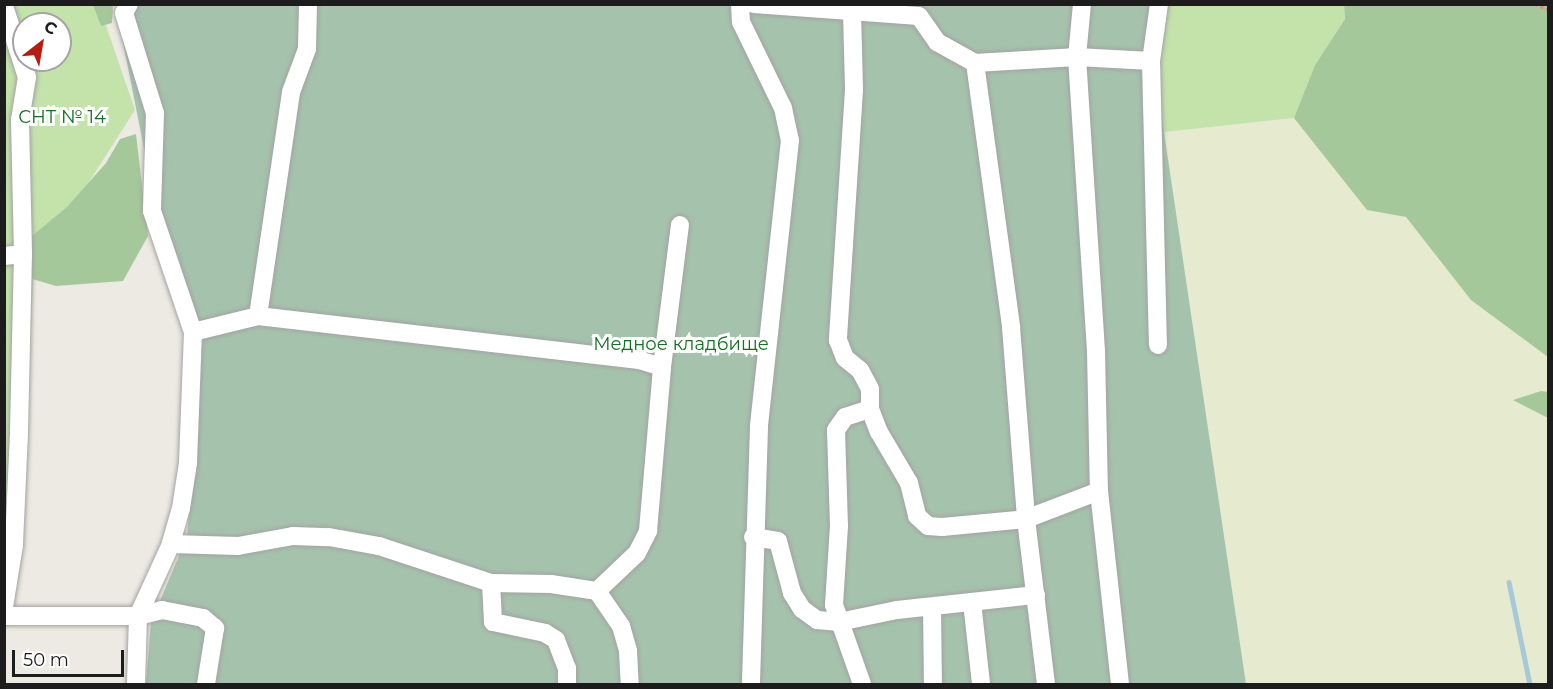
<!DOCTYPE html>
<html>
<head>
<meta charset="utf-8">
<style>
  body { margin:0 }
  #map { position:relative; width:1553px; height:689px; overflow:hidden; background:#eceae2; font-family:Montserrat,sans-serif }
  div>[style] { position:absolute }
  .farmland>* { inset:0; background:#e6eace }
  .grass>* { inset:0; background:#c3e3ab }
  .forest>* { inset:0; background:#a5c89a }
  .cemetery>* { inset:0; background:#a5c3ac }
  .stream>* { height:4.5px; margin:-2.25px; padding:0 2.25px; transform-origin:2.25px; border-radius:2.25px; background:#a6c9d7 }
  .path>* { height:3px; margin-top:-1.5px; transform-origin:0; background:repeating-linear-gradient(90deg,#ed8672 0 3px,transparent 0 6px) }
  .roads { filter:drop-shadow(0 0 2px #a3a3a3) drop-shadow(0 0 2px #a3a3a3) }
  .minor>* { height:18px; margin:-9px; padding:0 9px; transform-origin:9px; border-radius:9px; background:#fff }
  span { translate:-50% -50%; white-space:nowrap; text-align:center; line-height:1.15; -webkit-text-stroke:6px #fff; paint-order:stroke }
  .park-label { font-size:18px; color:#146f21 }
  .frame { position:absolute; inset:0; border:6px solid #1c1c1c; pointer-events:none }
  .north { position:absolute; left:12px; top:12px; width:60px; height:60px; box-sizing:border-box; background:#fff; border:2px solid #a4a4a4; border-radius:50%; rotate:31deg; font-size:16px; font-weight:700; line-height:24px; text-align:center; color:#1c1c1c }
  .north::after { content:''; display:block; margin:auto; width:21px; height:27px; background:#b71b11; clip-path:polygon(50% 0,100% 100%,50% 72%,0 100%) }
  .scale { position:absolute; left:12px; top:650px; width:112px; height:27px; box-sizing:border-box; border:3px solid #1c1c1c; border-top:0; padding-left:8px; font-size:18px; line-height:21px; white-space:nowrap; color:#1c1c1c; -webkit-text-stroke:4px #fff; paint-order:stroke }
</style>
</head>
<body>
<div id="map">
  <div class="farmland">
    <div style="clip-path:polygon(1294px 118px,1367px 210px,1406px 217px,1471px 299px,1548px 357px,1548px 392px,1514px 400px,1548px 418px,1548px 684px,1246px 684px,1164px 132px)"></div>
  </div>
  <div class="grass">
    <div style="clip-path:polygon(evenodd,4px 5px,99px 5px,135px 110px,73px 207px,35px 238px,22px 535px,5px 535px,4px 5px,24px 24px,60px 24px,60px 60px,24px 60px,24px 24px)"></div>
    <div style="clip-path:polygon(1150px 5px,1344px 5px,1345px 19px,1315px 65px,1294px 118px,1164px 132px)"></div>
  </div>
  <div class="forest">
    <div style="clip-path:polygon(93px 5px,113px 5px,112px 23px,101px 26px)"></div>
    <div style="clip-path:polygon(1344px 5px,1548px 5px,1548px 357px,1471px 300px,1406px 217px,1367px 210px,1294px 118px,1315px 65px,1345px 19px)"></div>
    <div style="clip-path:polygon(136px 134px,148px 236px,123px 281px,56px 286px,29px 278px,32px 236px,67px 207px,106px 163px,120px 139px)"></div>
    <div style="clip-path:polygon(1541px 391px,1548px 392px,1548px 418px,1513px 400px)"></div>
  </div>
  <div class="cemetery">
    <div style="clip-path:polygon(122px 4px,1150px 5px,1164px 132px,1246px 684px,146px 684px,151px 622px,187px 537px,202px 339px,171px 285px,117px 12px)"></div>
  </div>
  <div class="stream">
    <div style="left:1509px;top:582px;width:104px;rotate:78.4deg"></div>
  </div>
  <div class="path">
    <div style="left:1535px;top:4px;width:14px;rotate:21deg"></div>
  </div>
  <div class="roads">
    <div class="minor">
      <div style="left:129px;top:4px;width:10px;rotate:119deg"></div>
      <div style="left:124px;top:13px;width:105px;rotate:72.8deg"></div>
      <div style="left:155px;top:113px;width:98px;rotate:91.8deg"></div>
      <div style="left:152px;top:211px;width:128px;rotate:71.3deg"></div>
      <div style="left:193px;top:332px;width:131px;rotate:92.2deg"></div>
      <div style="left:188px;top:463px;width:46px;rotate:98.8deg"></div>
      <div style="left:181px;top:508px;width:37px;rotate:106deg"></div>
      <div style="left:171px;top:544px;width:79px;rotate:114.6deg"></div>
      <div style="left:138px;top:616px;width:68px;rotate:91.7deg"></div>
      <div style="left:740px;top:4px;width:18px;rotate:87deg"></div>
      <div style="left:741px;top:22px;width:96px;rotate:64deg"></div>
      <div style="left:783px;top:108px;width:33px;rotate:78deg"></div>
      <div style="left:790px;top:140px;width:289px;rotate:96.2deg"></div>
      <div style="left:759px;top:427px;width:257px;rotate:91.8deg"></div>
      <div style="left:754px;top:4px;width:165px;rotate:4.2deg"></div>
      <div style="left:919px;top:16px;width:32px;rotate:55deg"></div>
      <div style="left:937px;top:42px;width:43px;rotate:28.9deg"></div>
      <div style="left:975px;top:63px;width:102px;rotate:-3.4deg"></div>
      <div style="left:1077px;top:57px;width:74px;rotate:3.1deg"></div>
      <div style="left:1151px;top:61px;width:58px;rotate:-82deg"></div>
      <div style="left:1082px;top:4px;width:53px;rotate:95.4deg"></div>
      <div style="left:1077px;top:57px;width:295px;rotate:86.3deg"></div>
      <div style="left:1096px;top:351px;width:140px;rotate:88.8deg"></div>
      <div style="left:1099px;top:491px;width:194px;rotate:83.8deg"></div>
      <div style="left:4px;top:6px;width:75px;rotate:72.1deg"></div>
      <div style="left:27px;top:77px;width:44px;rotate:99.2deg"></div>
      <div style="left:20px;top:120px;width:134px;rotate:88.7deg"></div>
      <div style="left:23px;top:254px;width:179px;rotate:91.3deg"></div>
      <div style="left:19px;top:433px;width:112px;rotate:92.6deg"></div>
      <div style="left:14px;top:545px;width:63px;rotate:99.2deg"></div>
      <div style="left:852px;top:12px;width:78px;rotate:88.5deg"></div>
      <div style="left:854px;top:90px;width:251px;rotate:93.7deg"></div>
      <div style="left:838px;top:340px;width:19px;rotate:69deg"></div>
      <div style="left:845px;top:358px;width:19px;rotate:39deg"></div>
      <div style="left:860px;top:370px;width:21px;rotate:62deg"></div>
      <div style="left:870px;top:389px;width:20px;rotate:90deg"></div>
      <div style="left:870px;top:409px;width:25px;rotate:69deg"></div>
      <div style="left:879px;top:432px;width:59px;rotate:59.5deg"></div>
      <div style="left:909px;top:483px;width:34px;rotate:76deg"></div>
      <div style="left:917px;top:516px;width:15px;rotate:42deg"></div>
      <div style="left:928px;top:526px;width:14px;rotate:4deg"></div>
      <div style="left:942px;top:527px;width:84px;rotate:-5.4deg"></div>
      <div style="left:1026px;top:519px;width:78px;rotate:-21deg"></div>
      <div style="left:1151px;top:61px;width:284px;rotate:88.6deg"></div>
      <div style="left:975px;top:63px;width:266px;rotate:82.2deg"></div>
      <div style="left:1011px;top:327px;width:193px;rotate:85.5deg"></div>
      <div style="left:1026px;top:519px;width:166px;rotate:83.1deg"></div>
      <div style="left:4px;top:256px;width:19px;rotate:-6deg"></div>
      <div style="left:258px;top:316px;width:226px;rotate:-81.6deg"></div>
      <div style="left:291px;top:92px;width:46px;rotate:-69.6deg"></div>
      <div style="left:307px;top:49px;width:45px;rotate:-88.7deg"></div>
      <div style="left:193px;top:332px;width:67px;rotate:-13.8deg"></div>
      <div style="left:258px;top:316px;width:384px;rotate:6.6deg"></div>
      <div style="left:639px;top:360px;width:24px;rotate:17deg"></div>
      <div style="left:753px;top:537px;width:25px;rotate:9deg"></div>
      <div style="left:778px;top:541px;width:54px;rotate:74.9deg"></div>
      <div style="left:792px;top:593px;width:19px;rotate:58deg"></div>
      <div style="left:802px;top:609px;width:19px;rotate:36deg"></div>
      <div style="left:817px;top:620px;width:22px;rotate:5deg"></div>
      <div style="left:839px;top:622px;width:59px;rotate:-11.7deg"></div>
      <div style="left:897px;top:610px;width:140px;rotate:-6.2deg"></div>
      <div style="left:171px;top:544px;width:67px;rotate:1.7deg"></div>
      <div style="left:238px;top:546px;width:56px;rotate:-10.3deg"></div>
      <div style="left:293px;top:536px;width:36px;rotate:2deg"></div>
      <div style="left:329px;top:537px;width:51px;rotate:10.2deg"></div>
      <div style="left:379px;top:546px;width:118px;rotate:18.3deg"></div>
      <div style="left:491px;top:583px;width:60px;rotate:1deg"></div>
      <div style="left:551px;top:584px;width:47px;rotate:8.7deg"></div>
      <div style="left:597px;top:591px;width:42px;rotate:55.6deg"></div>
      <div style="left:621px;top:626px;width:26px;rotate:74deg"></div>
      <div style="left:628px;top:651px;width:33px;rotate:87deg"></div>
      <div style="left:491px;top:583px;width:39px;rotate:87deg"></div>
      <div style="left:493px;top:622px;width:53px;rotate:11.9deg"></div>
      <div style="left:545px;top:633px;width:13px;rotate:32deg"></div>
      <div style="left:556px;top:640px;width:30px;rotate:69deg"></div>
      <div style="left:567px;top:668px;width:16px;rotate:90deg"></div>
      <div style="left:597px;top:591px;width:55px;rotate:-43.5deg"></div>
      <div style="left:637px;top:553px;width:25px;rotate:-63deg"></div>
      <div style="left:648px;top:531px;width:165px;rotate:-85.1deg"></div>
      <div style="left:662px;top:367px;width:143px;rotate:-82.8deg"></div>
      <div style="left:972px;top:602px;width:82px;rotate:83.7deg"></div>
      <div style="left:932px;top:607px;width:77px;rotate:89.3deg"></div>
      <div style="left:4px;top:616px;width:134px"></div>
      <div style="left:138px;top:616px;width:25px;rotate:-14deg"></div>
      <div style="left:162px;top:610px;width:42px;rotate:11deg"></div>
      <div style="left:203px;top:618px;width:16px;rotate:40deg"></div>
      <div style="left:215px;top:628px;width:57px;rotate:99.1deg"></div>
      <div style="left:862px;top:684px;width:84px;rotate:-109.5deg"></div>
      <div style="left:834px;top:605px;width:79px;rotate:-86.4deg"></div>
      <div style="left:839px;top:526px;width:96px;rotate:-91.8deg"></div>
      <div style="left:836px;top:430px;width:16px;rotate:-55deg"></div>
      <div style="left:845px;top:417px;width:26px;rotate:-18deg"></div>
    </div>
  </div>
  <div class="park-label">
    <span style="left:62px;top:117px">СНТ № 14</span>
    <span style="left:681px;top:344px">Медное кладбище</span>
  </div>
  <div class="frame"></div>
  <div class="north">С</div>
  <div class="scale">50 m</div>
</div>
</body>
</html>
